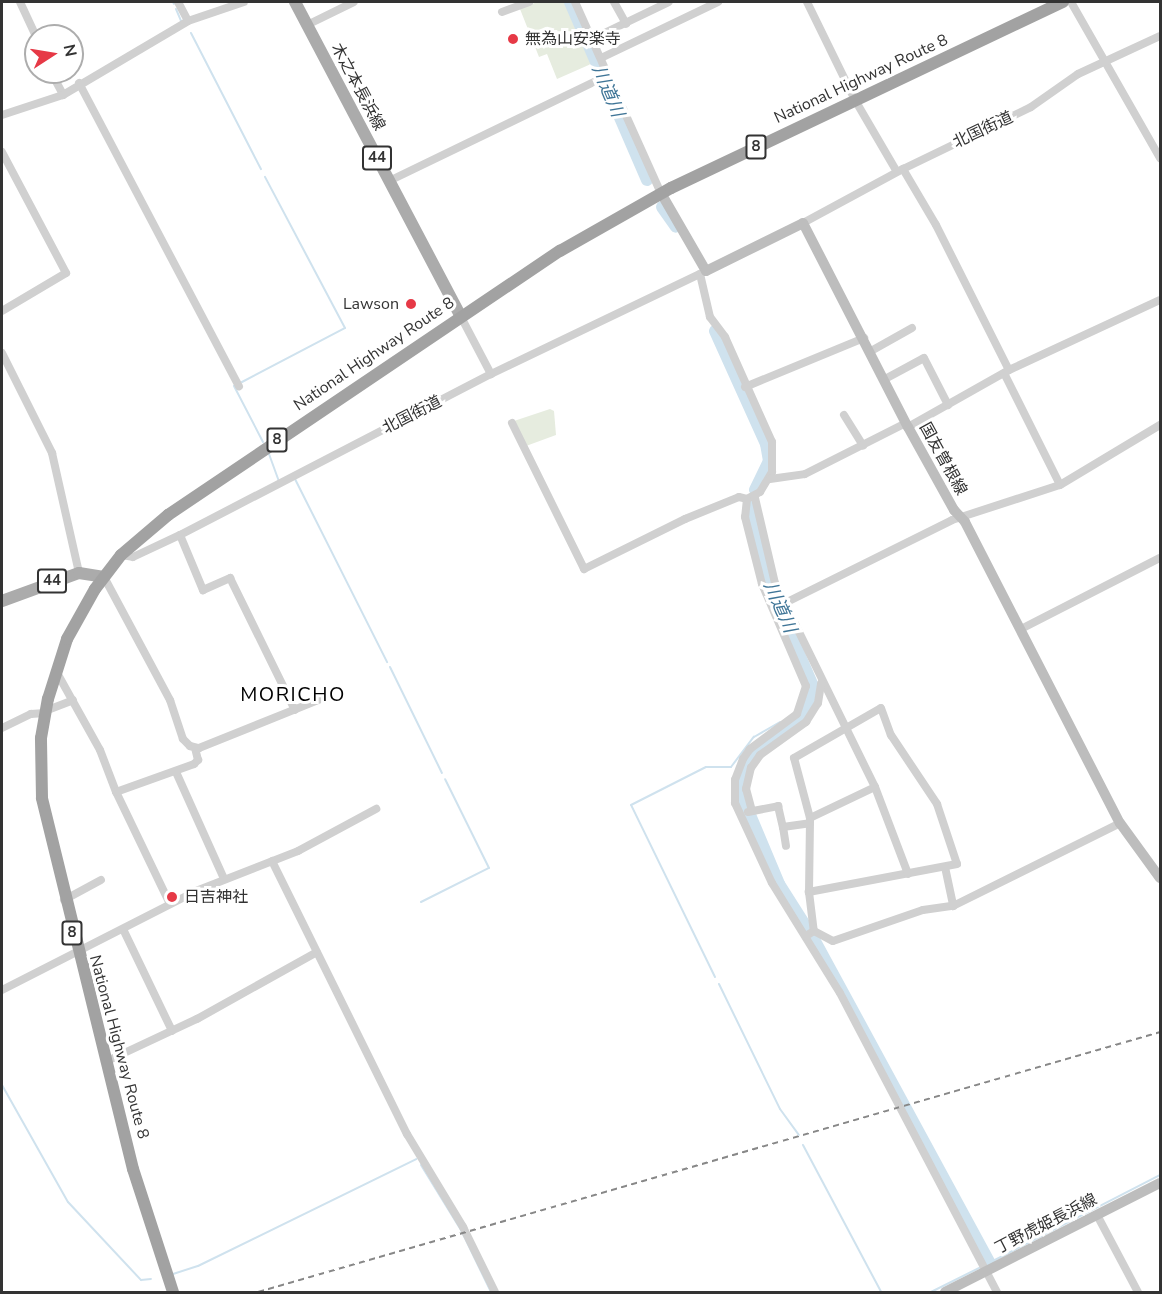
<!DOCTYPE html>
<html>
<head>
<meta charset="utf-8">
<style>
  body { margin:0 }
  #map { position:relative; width:1162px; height:1294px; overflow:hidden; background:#fff; font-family:"Nunito Sans","Noto Sans JP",sans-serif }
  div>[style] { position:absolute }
  .green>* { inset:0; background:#e6ecdf }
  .stream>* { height:2px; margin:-1px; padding:0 1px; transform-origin:1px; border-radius:1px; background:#cfe2ee }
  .river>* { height:12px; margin:-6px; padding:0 6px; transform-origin:6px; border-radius:6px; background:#cfe2ee }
  .minor>* { height:8px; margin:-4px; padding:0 4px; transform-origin:4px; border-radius:4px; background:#d0d0d0 }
  .secondary>* { height:10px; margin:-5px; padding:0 5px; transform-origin:5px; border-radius:5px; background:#bdbdbd }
  .primary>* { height:12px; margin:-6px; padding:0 6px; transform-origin:6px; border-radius:6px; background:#ababab }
  .trunk>* { height:12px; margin:-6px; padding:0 6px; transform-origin:6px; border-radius:6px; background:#a2a2a2 }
  .rail>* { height:2px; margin-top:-1px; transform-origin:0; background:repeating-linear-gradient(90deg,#888 0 6px,transparent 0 10.5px) }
  .dots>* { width:16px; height:16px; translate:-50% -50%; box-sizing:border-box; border:3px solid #fff; border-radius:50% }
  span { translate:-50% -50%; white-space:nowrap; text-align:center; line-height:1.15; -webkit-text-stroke:6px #fff; paint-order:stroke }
  .shield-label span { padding:2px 4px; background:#fff; border:2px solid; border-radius:4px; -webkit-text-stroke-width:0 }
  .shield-label { font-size:15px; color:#333; font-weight:700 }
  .poi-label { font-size:16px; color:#333 }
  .left { translate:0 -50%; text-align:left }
  .right { translate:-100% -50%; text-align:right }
  .street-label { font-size:16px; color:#333 }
  .water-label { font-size:18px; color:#3f7597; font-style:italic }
  .quarter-label { font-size:20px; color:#000; letter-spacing:1.5px }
  .frame { position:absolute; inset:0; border:3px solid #333; pointer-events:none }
  .north { position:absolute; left:24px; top:24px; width:60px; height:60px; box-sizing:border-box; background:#fff; border:2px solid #adadad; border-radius:50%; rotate:78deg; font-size:16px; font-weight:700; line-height:24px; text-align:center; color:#333 }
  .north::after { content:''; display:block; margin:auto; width:21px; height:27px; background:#e63946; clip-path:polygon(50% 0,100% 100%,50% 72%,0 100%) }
</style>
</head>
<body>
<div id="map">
  <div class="green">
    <div style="clip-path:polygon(537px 2px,565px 2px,591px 64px,557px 79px,547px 54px,539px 57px,520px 9px)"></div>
    <div style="clip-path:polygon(550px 409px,554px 411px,556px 435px,526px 446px,514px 421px)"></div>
  </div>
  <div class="stream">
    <div style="left:173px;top:2px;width:2px;rotate:63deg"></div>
    <div style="left:176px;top:9px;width:15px;rotate:67deg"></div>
    <div style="left:191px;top:33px;width:153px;rotate:62.8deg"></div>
    <div style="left:242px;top:382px;width:116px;rotate:-27.7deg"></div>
    <div style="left:345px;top:328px;width:171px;rotate:-117.9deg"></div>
    <div style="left:234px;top:386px;width:63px;rotate:62.6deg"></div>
    <div style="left:269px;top:454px;width:29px;rotate:70deg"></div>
    <div style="left:295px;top:479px;width:205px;rotate:63.3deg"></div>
    <div style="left:390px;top:667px;width:118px;rotate:63.9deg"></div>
    <div style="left:421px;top:902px;width:76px;rotate:-26.6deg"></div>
    <div style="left:489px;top:868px;width:99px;rotate:-116.3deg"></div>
    <div style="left:715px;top:977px;width:191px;rotate:-116deg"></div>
    <div style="left:631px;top:805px;width:84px;rotate:-26.9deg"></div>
    <div style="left:706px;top:767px;width:25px"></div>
    <div style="left:731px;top:767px;width:38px;rotate:-53deg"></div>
    <div style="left:754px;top:737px;width:30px;rotate:-30deg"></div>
    <div style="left:719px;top:984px;width:139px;rotate:64deg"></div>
    <div style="left:780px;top:1109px;width:32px;rotate:54deg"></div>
    <div style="left:2px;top:1085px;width:134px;rotate:60.6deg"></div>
    <div style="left:68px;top:1202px;width:107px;rotate:46.9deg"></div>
    <div style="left:141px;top:1280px;width:10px;rotate:-6deg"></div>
    <div style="left:803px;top:1145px;width:166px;rotate:62deg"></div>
    <div style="left:421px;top:1165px;width:76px;rotate:58.4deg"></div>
    <div style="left:461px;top:1230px;width:69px;rotate:64.2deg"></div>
    <div style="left:985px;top:1265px;width:197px;rotate:-27.2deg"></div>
    <div style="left:173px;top:1274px;width:26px;rotate:-18deg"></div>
    <div style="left:198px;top:1266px;width:243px;rotate:-26.1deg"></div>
    <div style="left:931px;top:1292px;width:54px;rotate:-26.6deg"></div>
  </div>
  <div class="river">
    <div style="left:570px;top:2px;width:194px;rotate:66.6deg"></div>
    <div style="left:662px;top:207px;width:24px;rotate:55deg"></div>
    <div style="left:715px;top:331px;width:124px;rotate:65.7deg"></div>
    <div style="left:766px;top:444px;width:17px;rotate:80deg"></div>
    <div style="left:769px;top:461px;width:32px;rotate:116deg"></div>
    <div style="left:751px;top:506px;width:70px;rotate:78.5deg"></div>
    <div style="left:765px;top:575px;width:121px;rotate:66.6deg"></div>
    <div style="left:813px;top:686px;width:30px;rotate:107deg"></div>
    <div style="left:804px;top:715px;width:75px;rotate:140.4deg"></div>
    <div style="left:746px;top:763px;width:29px;rotate:102deg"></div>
    <div style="left:740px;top:791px;width:101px;rotate:67.2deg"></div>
    <div style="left:779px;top:884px;width:52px;rotate:57.5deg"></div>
    <div style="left:815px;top:941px;width:365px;rotate:61.5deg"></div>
  </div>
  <div class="minor">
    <div style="left:20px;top:2px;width:38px;rotate:65deg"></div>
    <div style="left:178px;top:2px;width:21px;rotate:62deg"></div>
    <div style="left:188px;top:21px;width:59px;rotate:-18.7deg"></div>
    <div style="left:575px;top:2px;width:209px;rotate:65.8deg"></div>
    <div style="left:614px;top:2px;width:25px;rotate:61deg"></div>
    <div style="left:807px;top:2px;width:109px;rotate:63.9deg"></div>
    <div style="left:855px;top:100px;width:83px;rotate:59.7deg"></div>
    <div style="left:1071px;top:2px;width:180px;rotate:60.3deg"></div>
    <div style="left:502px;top:12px;width:29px;rotate:-20deg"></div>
    <div style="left:307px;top:25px;width:52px;rotate:-26.1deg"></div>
    <div style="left:592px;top:39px;width:85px;rotate:-25.7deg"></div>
    <div style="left:601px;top:58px;width:130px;rotate:-25.6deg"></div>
    <div style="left:51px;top:72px;width:26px;rotate:62deg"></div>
    <div style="left:79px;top:83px;width:343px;rotate:62.2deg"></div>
    <div style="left:2px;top:115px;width:64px;rotate:-18.2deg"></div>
    <div style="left:63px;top:95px;width:145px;rotate:-30.6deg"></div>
    <div style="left:2px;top:152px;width:137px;rotate:62.1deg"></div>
    <div style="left:66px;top:273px;width:74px;rotate:149.3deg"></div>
    <div style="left:903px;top:169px;width:65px;rotate:59.5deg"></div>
    <div style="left:936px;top:225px;width:162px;rotate:63.3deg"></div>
    <div style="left:1009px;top:370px;width:116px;rotate:150.6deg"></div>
    <div style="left:389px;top:181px;width:243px;rotate:-25.8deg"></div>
    <div style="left:803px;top:223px;width:114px;rotate:-28.4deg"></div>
    <div style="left:903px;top:169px;width:142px;rotate:-25.8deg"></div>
    <div style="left:1031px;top:107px;width:57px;rotate:-35.1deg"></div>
    <div style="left:1078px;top:74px;width:90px;rotate:-24.9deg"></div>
    <div style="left:700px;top:274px;width:44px;rotate:76.9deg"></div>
    <div style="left:710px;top:317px;width:25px;rotate:53deg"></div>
    <div style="left:725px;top:337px;width:115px;rotate:65.9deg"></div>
    <div style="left:772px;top:442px;width:30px;rotate:90deg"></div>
    <div style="left:772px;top:472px;width:23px;rotate:121deg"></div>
    <div style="left:760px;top:492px;width:15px;rotate:152deg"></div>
    <div style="left:747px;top:499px;width:18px;rotate:96deg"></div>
    <div style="left:745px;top:517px;width:69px;rotate:75.8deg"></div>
    <div style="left:762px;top:584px;width:111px;rotate:66.7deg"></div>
    <div style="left:806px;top:686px;width:29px;rotate:108deg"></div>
    <div style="left:797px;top:714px;width:59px;rotate:143.3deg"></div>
    <div style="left:750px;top:749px;width:12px;rotate:125deg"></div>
    <div style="left:743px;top:759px;width:22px;rotate:111deg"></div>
    <div style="left:735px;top:780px;width:23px;rotate:90deg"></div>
    <div style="left:735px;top:803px;width:88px;rotate:65.2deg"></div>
    <div style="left:772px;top:883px;width:129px;rotate:58.3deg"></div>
    <div style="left:840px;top:993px;width:338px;rotate:62.3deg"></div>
    <div style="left:460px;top:315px;width:67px;rotate:62.3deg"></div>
    <div style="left:871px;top:351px;width:47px;rotate:-29.3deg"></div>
    <div style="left:2px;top:353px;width:112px;rotate:63.4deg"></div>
    <div style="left:52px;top:453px;width:123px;rotate:77.3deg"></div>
    <div style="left:1009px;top:370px;width:166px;rotate:-24.9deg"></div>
    <div style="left:1004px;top:373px;width:125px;rotate:63.4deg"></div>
    <div style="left:885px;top:379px;width:44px;rotate:-28.3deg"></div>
    <div style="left:924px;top:358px;width:53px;rotate:62.9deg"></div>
    <div style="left:745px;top:387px;width:129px;rotate:-22.4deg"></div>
    <div style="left:844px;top:415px;width:36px;rotate:58deg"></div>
    <div style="left:512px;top:423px;width:163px;rotate:63.7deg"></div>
    <div style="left:584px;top:569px;width:113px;rotate:-26.3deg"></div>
    <div style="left:685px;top:519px;width:58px;rotate:-22.2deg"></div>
    <div style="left:739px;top:497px;width:8px;rotate:14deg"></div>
    <div style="left:770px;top:479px;width:35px;rotate:-8deg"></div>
    <div style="left:805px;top:474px;width:113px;rotate:-26.8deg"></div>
    <div style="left:755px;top:498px;width:87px;rotate:76.8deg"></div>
    <div style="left:775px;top:583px;width:227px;rotate:63.9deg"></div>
    <div style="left:180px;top:535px;width:60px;rotate:67.3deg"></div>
    <div style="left:203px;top:590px;width:30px;rotate:-24deg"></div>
    <div style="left:230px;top:578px;width:147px;rotate:63.8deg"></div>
    <div style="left:121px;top:555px;width:12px;rotate:9deg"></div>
    <div style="left:133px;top:557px;width:52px;rotate:-25.1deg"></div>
    <div style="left:180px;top:535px;width:350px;rotate:-27.4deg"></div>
    <div style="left:491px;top:374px;width:234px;rotate:-25.6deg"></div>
    <div style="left:104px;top:577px;width:140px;rotate:61.8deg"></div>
    <div style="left:170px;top:700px;width:41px;rotate:71.6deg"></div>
    <div style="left:183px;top:739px;width:10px;rotate:45deg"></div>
    <div style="left:190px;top:746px;width:9px;rotate:13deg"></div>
    <div style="left:199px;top:748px;width:131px;rotate:-21.9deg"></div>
    <div style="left:785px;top:603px;width:186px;rotate:-26.4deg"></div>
    <div style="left:952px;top:520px;width:114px;rotate:-18deg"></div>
    <div style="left:1060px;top:485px;width:117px;rotate:-31deg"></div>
    <div style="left:1021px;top:629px;width:156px;rotate:-27.1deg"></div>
    <div style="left:56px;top:671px;width:90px;rotate:60.9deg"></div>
    <div style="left:100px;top:750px;width:45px;rotate:69.1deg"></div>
    <div style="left:881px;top:708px;width:29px;rotate:70deg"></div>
    <div style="left:891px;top:735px;width:83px;rotate:56.3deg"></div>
    <div style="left:937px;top:804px;width:63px;rotate:71.6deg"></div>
    <div style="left:957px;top:864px;width:151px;rotate:169.3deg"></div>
    <div style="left:809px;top:892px;width:74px;rotate:-89.2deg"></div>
    <div style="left:810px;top:818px;width:62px;rotate:-104.9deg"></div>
    <div style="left:794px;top:758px;width:100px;rotate:-29.9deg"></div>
    <div style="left:45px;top:711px;width:30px;rotate:-21deg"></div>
    <div style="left:2px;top:728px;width:32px;rotate:-26deg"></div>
    <div style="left:31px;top:714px;width:14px;rotate:-4deg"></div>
    <div style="left:176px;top:772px;width:117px;rotate:65.8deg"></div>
    <div style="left:752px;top:811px;width:23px;rotate:-105deg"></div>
    <div style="left:746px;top:789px;width:22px;rotate:-77deg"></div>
    <div style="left:751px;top:768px;width:16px;rotate:-55deg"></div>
    <div style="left:760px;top:755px;width:57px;rotate:-35.7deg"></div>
    <div style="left:806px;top:722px;width:22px;rotate:-58deg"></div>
    <div style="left:818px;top:703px;width:20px;rotate:-81deg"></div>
    <div style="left:748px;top:812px;width:31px;rotate:-11deg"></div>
    <div style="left:778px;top:806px;width:22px;rotate:77deg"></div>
    <div style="left:783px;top:827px;width:27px;rotate:-8deg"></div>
    <div style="left:810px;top:818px;width:72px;rotate:-25.5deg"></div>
    <div style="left:875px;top:787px;width:93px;rotate:69.2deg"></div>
    <div style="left:783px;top:827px;width:19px;rotate:81deg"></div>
    <div style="left:272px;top:861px;width:305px;rotate:63.7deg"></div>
    <div style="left:407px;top:1134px;width:109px;rotate:58.9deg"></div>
    <div style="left:463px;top:1227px;width:72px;rotate:63.8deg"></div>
    <div style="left:945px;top:867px;width:40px;rotate:78deg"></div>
    <div style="left:809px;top:892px;width:39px;rotate:83deg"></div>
    <div style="left:64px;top:900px;width:42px;rotate:-28.4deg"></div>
    <div style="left:170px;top:904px;width:124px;rotate:-115.7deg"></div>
    <div style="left:116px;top:792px;width:83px;rotate:-19.7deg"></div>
    <div style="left:194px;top:764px;width:6px;rotate:-45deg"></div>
    <div style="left:198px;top:760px;width:12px;rotate:-104deg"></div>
    <div style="left:123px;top:929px;width:113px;rotate:64.3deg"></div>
    <div style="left:806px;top:936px;width:9px;rotate:-32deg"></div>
    <div style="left:814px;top:931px;width:21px;rotate:28deg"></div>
    <div style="left:833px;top:941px;width:95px;rotate:-19deg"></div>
    <div style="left:923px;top:910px;width:30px;rotate:-8deg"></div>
    <div style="left:953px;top:906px;width:186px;rotate:-26.4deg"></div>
    <div style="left:2px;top:990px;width:218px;rotate:-27deg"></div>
    <div style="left:196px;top:891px;width:110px;rotate:-21.4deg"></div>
    <div style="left:298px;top:851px;width:89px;rotate:-28.3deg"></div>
    <div style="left:105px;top:1062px;width:102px;rotate:-25.1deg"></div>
    <div style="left:197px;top:1019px;width:137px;rotate:-29.2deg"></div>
    <div style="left:1097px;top:1215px;width:87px;rotate:62deg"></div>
  </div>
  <div class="secondary">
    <div style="left:661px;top:193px;width:90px;rotate:60deg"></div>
    <div style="left:706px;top:271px;width:108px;rotate:-26.3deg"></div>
    <div style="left:803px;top:223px;width:229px;rotate:62.8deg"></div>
    <div style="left:908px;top:427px;width:95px;rotate:61deg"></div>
    <div style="left:954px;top:510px;width:16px;rotate:47deg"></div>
    <div style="left:965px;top:522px;width:339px;rotate:62.8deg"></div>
    <div style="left:1120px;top:823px;width:68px;rotate:54deg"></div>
    <div style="left:945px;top:1292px;width:241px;rotate:-26.9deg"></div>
  </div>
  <div class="primary">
    <div style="left:295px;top:2px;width:354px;rotate:62.2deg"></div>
    <div style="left:2px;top:601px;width:82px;rotate:-20deg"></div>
    <div style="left:79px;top:573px;width:25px;rotate:9deg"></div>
  </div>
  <div class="trunk">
    <div style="left:173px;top:1292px;width:129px;rotate:-108deg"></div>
    <div style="left:133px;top:1169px;width:382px;rotate:-103.8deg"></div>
    <div style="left:42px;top:798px;width:60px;rotate:-91deg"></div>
    <div style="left:41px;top:738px;width:40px;rotate:-80deg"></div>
    <div style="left:48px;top:699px;width:63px;rotate:-72.4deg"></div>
    <div style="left:67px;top:639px;width:57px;rotate:-60.8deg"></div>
    <div style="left:95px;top:589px;width:43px;rotate:-52.6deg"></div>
    <div style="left:121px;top:555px;width:62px;rotate:-40.4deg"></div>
    <div style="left:168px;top:515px;width:473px;rotate:-34deg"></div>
    <div style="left:560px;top:251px;width:128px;rotate:-29.6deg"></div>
    <div style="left:671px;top:188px;width:434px;rotate:-25.4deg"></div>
  </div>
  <div class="rail">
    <div style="left:258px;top:1292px;width:939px;rotate:-16.08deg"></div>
  </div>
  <div class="dots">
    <div style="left:513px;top:39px;background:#e63946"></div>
    <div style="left:411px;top:304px;background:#e63946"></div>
    <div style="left:172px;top:897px;background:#e63946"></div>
  </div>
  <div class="shield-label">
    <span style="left:756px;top:147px">8</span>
    <span style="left:377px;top:158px">44</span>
    <span style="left:277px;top:440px">8</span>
    <span style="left:52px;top:581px">44</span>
    <span style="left:72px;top:933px">8</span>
  </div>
  <div class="poi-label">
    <span class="left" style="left:525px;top:39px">無為山安楽寺</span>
    <span class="right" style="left:399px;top:304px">Lawson</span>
    <span class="left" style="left:184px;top:897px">日吉神社</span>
  </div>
  <div class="street-label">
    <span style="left:861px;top:79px;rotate:-25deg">National Highway Route 8</span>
    <span style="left:358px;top:87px;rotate:62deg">木之本長浜線</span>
    <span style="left:983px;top:130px;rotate:-25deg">北国街道</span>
    <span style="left:374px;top:354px;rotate:-34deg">National Highway Route 8</span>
    <span style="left:412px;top:415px;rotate:-27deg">北国街道</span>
    <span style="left:943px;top:459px;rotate:61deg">国友曽根線</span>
    <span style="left:119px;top:1047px;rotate:75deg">National Highway Route 8</span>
    <span style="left:1046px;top:1224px;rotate:-27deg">丁野虎姫長浜線</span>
  </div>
  <div class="water-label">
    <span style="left:608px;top:91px;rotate:67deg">川道川</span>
    <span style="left:780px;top:607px;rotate:66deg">川道川</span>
  </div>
  <div class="quarter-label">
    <span style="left:293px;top:694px">MORICHO</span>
  </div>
  <div class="frame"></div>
  <div class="north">N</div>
</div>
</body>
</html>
